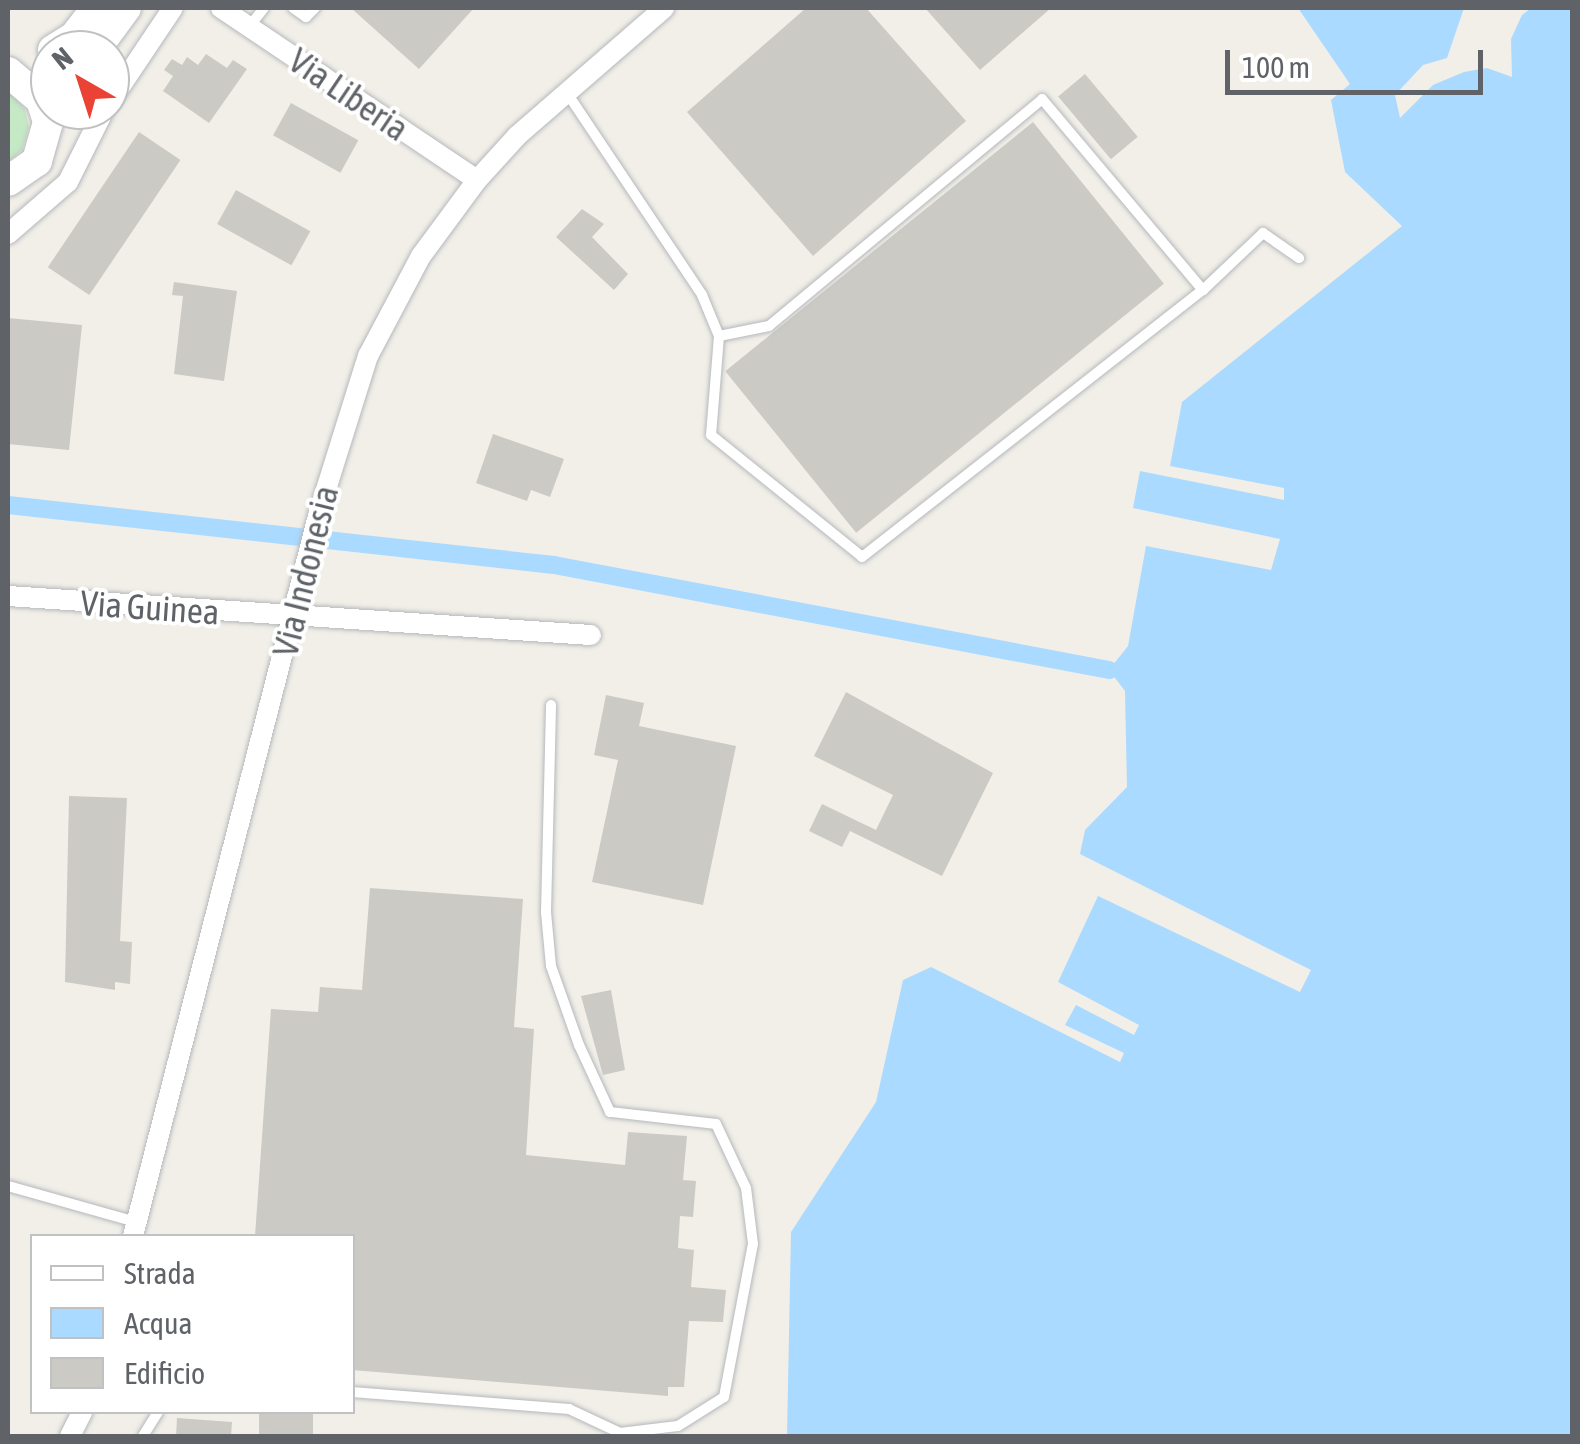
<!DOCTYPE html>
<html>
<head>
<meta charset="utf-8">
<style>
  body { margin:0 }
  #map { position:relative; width:1580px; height:1444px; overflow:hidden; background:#f1efe8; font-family:"Asap Condensed",sans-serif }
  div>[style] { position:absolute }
  .green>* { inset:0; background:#c5e8c5 }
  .water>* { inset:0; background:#aadaff }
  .canal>* { height:18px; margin:-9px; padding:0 9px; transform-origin:9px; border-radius:9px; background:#aadaff }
  .building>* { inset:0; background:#cccac5; transform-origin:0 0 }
  .roads { filter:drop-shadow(0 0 2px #b5b8bc) drop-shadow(0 0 2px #b5b8bc) }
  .lane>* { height:10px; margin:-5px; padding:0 5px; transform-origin:5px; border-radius:5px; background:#fff }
  .street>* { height:20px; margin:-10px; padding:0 10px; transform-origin:10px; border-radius:10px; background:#fff }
  .secondary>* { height:30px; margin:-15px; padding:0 15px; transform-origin:15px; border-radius:15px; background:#fff }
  span { translate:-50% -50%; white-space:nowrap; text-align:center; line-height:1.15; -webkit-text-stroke:8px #fff; paint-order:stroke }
  .street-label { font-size:35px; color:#5f6368 }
  .frame { position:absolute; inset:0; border:10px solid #5f6368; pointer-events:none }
  .legend { position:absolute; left:30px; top:1234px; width:325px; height:180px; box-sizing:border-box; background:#fff; border:2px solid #bfc1c3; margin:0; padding:12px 18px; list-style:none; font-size:30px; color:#5f6368 }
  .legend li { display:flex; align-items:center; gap:20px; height:50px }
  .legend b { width:50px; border:2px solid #bfc1c3 }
  .north { position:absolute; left:30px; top:30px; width:100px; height:100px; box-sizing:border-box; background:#fff; border:2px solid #bfc1c3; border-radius:50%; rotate:321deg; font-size:28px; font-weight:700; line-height:40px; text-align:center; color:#5f6368 }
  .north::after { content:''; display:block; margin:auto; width:35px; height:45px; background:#ea4335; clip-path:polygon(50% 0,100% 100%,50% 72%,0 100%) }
  .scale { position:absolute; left:1225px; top:50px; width:258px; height:45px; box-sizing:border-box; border:5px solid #5f6368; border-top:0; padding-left:12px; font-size:30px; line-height:35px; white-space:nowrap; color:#5f6368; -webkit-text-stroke:8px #fff; paint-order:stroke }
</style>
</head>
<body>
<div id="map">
  <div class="green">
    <div style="clip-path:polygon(8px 91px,25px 109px,29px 127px,22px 150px,8px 162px)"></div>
  </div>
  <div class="water">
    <div style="clip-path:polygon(1298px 8px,1464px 8px,1447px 58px,1423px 65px,1395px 95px,1400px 118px,1433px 85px,1464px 72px,1487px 68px,1512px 77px,1511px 39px,1522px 15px,1531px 8px,1572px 8px,1572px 1436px,787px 1436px,791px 1232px,876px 1102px,903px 980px,931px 967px,1120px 1062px,1124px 1053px,1065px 1025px,1076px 1005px,1134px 1035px,1139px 1025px,1058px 982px,1098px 896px,1300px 992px,1311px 970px,1080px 854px,1085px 830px,1127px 787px,1125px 691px,1109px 670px,1128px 646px,1146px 546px,1271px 570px,1280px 539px,1133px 508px,1140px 471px,1284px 500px,1284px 488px,1170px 466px,1182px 402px,1402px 226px,1345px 172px,1331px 100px,1350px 84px)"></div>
  </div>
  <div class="canal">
    <div style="left:8px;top:505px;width:549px;rotate:6.27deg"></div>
    <div style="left:554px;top:565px;width:565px;rotate:10.71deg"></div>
  </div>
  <div class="building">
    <div style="clip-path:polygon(351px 8px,474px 8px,419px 69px)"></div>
    <div style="clip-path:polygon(806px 8px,866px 8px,966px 121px,813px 256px,687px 112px)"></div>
    <div style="clip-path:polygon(925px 8px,1051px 8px,980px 70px)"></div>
    <div style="clip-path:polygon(206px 54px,227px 68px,233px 60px,247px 69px,209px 123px,163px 91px,173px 76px,164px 70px,172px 59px,182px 65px,187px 57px,198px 65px)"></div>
    <div style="left:1085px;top:74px;width:82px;height:35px;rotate:50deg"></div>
    <div style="left:291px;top:103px;width:77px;height:37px;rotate:29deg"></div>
    <div style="left:1033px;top:122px;width:208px;height:396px;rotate:51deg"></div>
    <div style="left:139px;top:132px;width:50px;height:163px;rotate:34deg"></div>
    <div style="left:236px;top:190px;width:85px;height:39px;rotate:29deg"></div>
    <div style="clip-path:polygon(582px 209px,604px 224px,592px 237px,628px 274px,614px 290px,556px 237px)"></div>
    <div style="clip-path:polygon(174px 282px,237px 291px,224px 381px,174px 374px,183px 296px,172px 295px)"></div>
    <div style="clip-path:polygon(8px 318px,82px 325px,69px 450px,8px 444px)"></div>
    <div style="clip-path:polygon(493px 434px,564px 459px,550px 497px,531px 490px,527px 501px,476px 483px)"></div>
    <div style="clip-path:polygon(846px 692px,993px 773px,942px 876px,850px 831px,842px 847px,809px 831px,822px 804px,876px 830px,893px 795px,814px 756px)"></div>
    <div style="clip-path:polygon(606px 695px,644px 703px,639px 726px,736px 746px,703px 905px,592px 882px,618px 760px,594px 755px)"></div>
    <div style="clip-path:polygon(69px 796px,127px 798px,120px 941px,132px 942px,130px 984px,115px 982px,115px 990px,65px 982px)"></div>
    <div style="clip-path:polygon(370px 888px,523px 899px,514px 1027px,534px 1029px,526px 1155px,625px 1165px,628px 1132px,687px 1136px,683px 1180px,696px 1181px,693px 1217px,680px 1216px,678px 1248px,694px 1250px,691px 1287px,726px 1290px,723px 1322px,689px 1321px,684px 1387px,668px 1387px,668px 1396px,352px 1370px,352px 1236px,255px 1236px,271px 1009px,318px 1012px,320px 987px,362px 990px)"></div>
    <div style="clip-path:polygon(611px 990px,625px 1070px,603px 1075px,581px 996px)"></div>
    <div style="left:259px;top:1412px;width:54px;height:24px"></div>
    <div style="clip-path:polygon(177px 1418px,232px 1422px,231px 1436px,176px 1436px)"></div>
  </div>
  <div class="roads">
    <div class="lane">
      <div style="left:293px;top:8px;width:16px;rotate:35deg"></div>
      <div style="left:306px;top:17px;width:13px;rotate:-45deg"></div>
      <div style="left:249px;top:27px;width:24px;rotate:-52deg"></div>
      <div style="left:567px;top:93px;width:243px;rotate:56.2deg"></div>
      <div style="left:702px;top:295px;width:44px;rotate:67.5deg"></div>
      <div style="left:719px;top:336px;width:99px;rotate:94.6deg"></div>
      <div style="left:711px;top:435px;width:194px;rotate:38.9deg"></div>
      <div style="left:862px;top:557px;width:433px;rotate:-38.1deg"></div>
      <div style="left:719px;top:336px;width:51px;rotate:-11.3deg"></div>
      <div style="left:769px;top:326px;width:355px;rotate:-39.7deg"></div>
      <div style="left:1042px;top:99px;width:250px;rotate:49.9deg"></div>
      <div style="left:1203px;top:290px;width:83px;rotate:-43.5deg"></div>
      <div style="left:1263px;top:233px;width:44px;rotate:34.8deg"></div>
      <div style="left:8px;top:1186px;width:133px;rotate:15.7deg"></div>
      <div style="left:352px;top:1392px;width:218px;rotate:4.5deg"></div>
      <div style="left:569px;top:1409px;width:56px;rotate:25.2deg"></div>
      <div style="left:620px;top:1433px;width:58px;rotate:-6.9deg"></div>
      <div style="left:678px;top:1426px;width:54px;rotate:-32.2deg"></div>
      <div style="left:724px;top:1397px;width:156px;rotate:-79.3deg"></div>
      <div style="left:753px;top:1244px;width:56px;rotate:-97.1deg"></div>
      <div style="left:746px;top:1188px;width:71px;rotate:-115.1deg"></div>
      <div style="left:716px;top:1124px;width:107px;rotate:-173.5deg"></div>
      <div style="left:610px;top:1112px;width:74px;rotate:-114.8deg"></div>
      <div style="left:579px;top:1045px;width:84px;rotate:-109.5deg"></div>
      <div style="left:551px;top:966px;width:54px;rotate:-95.3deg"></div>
      <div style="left:546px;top:912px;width:207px;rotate:-88.6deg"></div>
      <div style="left:143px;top:1436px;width:28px;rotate:-58deg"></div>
    </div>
    <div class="street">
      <div style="left:221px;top:8px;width:308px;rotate:33.9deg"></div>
      <div style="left:110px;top:102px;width:113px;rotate:-56.2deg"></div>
      <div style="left:8px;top:234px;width:79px;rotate:-40.9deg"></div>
      <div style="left:68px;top:182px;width:80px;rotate:-63.4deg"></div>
      <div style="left:8px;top:596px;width:584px;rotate:3.83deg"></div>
      <div style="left:133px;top:1236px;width:748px;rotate:-75.59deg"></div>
      <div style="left:319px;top:512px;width:164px;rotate:-72.6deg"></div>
      <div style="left:368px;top:356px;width:113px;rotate:-62.1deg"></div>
      <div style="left:421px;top:256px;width:94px;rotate:-53.6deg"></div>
      <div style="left:477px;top:180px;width:59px;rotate:-47.7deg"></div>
      <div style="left:517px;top:136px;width:195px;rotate:-41deg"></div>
      <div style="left:70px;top:1436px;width:27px;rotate:-63deg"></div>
    </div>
    <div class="secondary">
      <div style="left:53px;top:50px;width:25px;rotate:-32deg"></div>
      <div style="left:74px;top:37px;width:37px;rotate:-52deg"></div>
      <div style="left:95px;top:50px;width:52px;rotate:-53.6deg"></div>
      <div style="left:8px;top:72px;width:43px;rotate:40.3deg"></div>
      <div style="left:41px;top:100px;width:23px;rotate:72deg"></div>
      <div style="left:48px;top:122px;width:41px;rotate:105.8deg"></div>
      <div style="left:37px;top:161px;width:35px;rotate:145deg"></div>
    </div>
  </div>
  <div class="street-label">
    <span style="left:349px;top:94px;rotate:34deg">Via Liberia</span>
    <span style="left:305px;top:571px;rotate:-76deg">Via Indonesia</span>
    <span style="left:150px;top:607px;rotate:4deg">Via Guinea</span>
  </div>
  <div class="frame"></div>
  <ul class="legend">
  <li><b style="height:12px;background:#fff"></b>Strada</li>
  <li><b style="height:28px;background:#aadaff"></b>Acqua</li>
  <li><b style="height:28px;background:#cccac5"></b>Edificio</li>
  </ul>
  <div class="north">N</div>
  <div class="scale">100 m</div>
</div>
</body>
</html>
